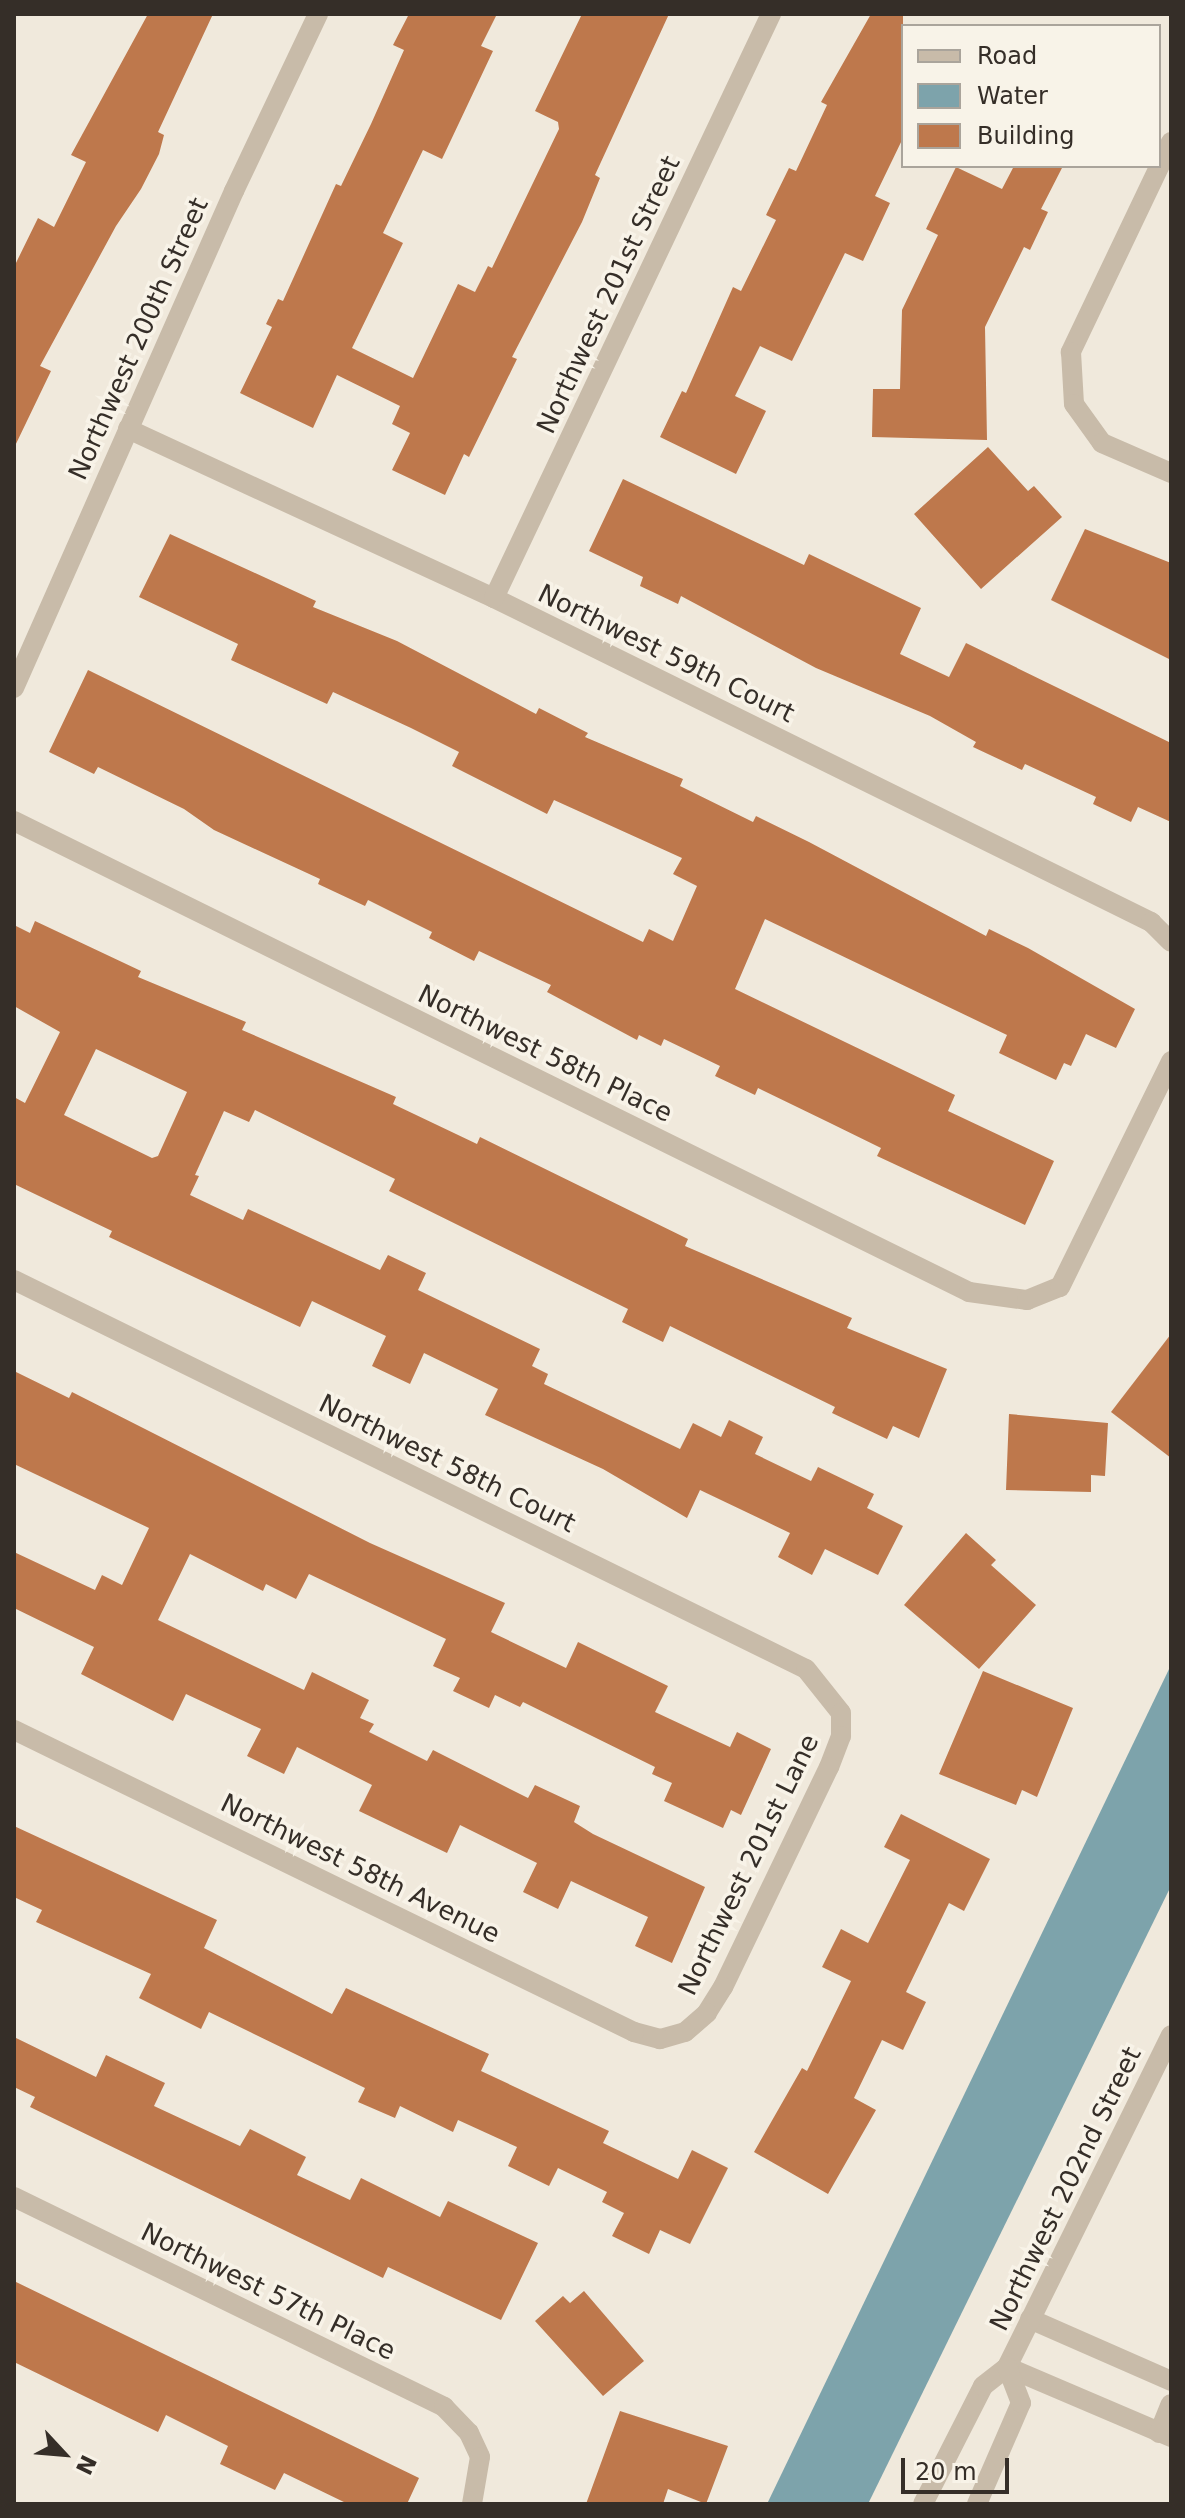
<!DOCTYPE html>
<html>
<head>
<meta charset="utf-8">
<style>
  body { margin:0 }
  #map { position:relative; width:1185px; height:2518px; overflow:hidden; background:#f0e9dc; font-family:"DejaVu Sans",sans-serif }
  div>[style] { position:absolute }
  .water>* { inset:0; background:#7da3ab }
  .building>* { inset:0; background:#be784c }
  .minor>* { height:20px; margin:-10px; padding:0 10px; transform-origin:10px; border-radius:10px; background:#c8bba9 }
  .tertiary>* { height:20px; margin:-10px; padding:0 10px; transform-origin:10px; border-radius:10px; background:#c8bba9 }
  span { translate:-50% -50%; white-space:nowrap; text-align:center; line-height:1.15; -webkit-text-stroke:7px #f8f3e8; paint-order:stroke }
  .street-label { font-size:26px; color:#352e28 }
  .frame { position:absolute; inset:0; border:16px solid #352e28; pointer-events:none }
  .legend { position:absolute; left:901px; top:24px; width:260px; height:144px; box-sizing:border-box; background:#f8f3e8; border:2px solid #aaa49b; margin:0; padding:10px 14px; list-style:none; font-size:24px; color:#352e28 }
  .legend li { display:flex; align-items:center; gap:16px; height:40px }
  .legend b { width:40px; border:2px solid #aaa49b }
  .north { position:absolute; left:24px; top:2414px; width:80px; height:80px; -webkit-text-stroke:6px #f8f3e8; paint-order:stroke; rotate:116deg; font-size:22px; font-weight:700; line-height:32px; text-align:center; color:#352e28 }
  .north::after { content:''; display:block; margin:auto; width:28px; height:36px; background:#352e28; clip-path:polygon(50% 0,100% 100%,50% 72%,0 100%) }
  .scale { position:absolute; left:901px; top:2458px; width:108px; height:36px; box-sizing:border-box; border:4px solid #352e28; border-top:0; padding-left:10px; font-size:24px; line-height:28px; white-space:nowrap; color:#352e28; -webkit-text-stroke:6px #f8f3e8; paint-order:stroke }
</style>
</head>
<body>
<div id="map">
  <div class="water">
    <div style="clip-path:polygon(1171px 1665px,1171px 1886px,868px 2504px,767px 2504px)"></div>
  </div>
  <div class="building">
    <div style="clip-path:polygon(148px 14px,213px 14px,158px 132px,164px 135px,159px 154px,141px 189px,116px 226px,40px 366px,51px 371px,14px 448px,14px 267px,38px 218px,54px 227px,86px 162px,71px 155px)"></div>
    <div style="clip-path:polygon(409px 14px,497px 14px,481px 46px,493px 51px,442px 159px,423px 150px,383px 233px,403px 243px,352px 348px,413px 378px,458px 284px,475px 292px,488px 266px,492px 268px,559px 129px,558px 122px,535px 111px,582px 14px,669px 14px,595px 175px,600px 178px,582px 222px,512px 357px,517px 359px,469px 457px,464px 454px,445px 495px,392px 470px,410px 433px,392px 424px,400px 406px,337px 375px,313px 428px,240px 393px,272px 327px,266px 324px,278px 299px,283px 301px,336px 184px,341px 186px,371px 124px,404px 50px,393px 45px)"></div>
    <div style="clip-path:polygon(871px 14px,903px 14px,903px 138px,875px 196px,890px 203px,863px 261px,845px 253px,792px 361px,760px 346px,735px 396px,766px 411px,736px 474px,660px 437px,682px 391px,686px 393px,733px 287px,741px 291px,776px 220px,766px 215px,789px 168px,796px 171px,827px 105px,821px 102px)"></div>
    <div style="clip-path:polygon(1014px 166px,1063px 166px,1041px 209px,1048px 212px,1030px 250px,1024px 247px,985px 327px,987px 440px,872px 437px,873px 389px,900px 389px,902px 310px,938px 235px,926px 229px,956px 167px,1002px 189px)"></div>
    <div style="clip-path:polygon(988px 447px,1028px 491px,1034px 486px,1062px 517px,981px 589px,914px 514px)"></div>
    <div style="clip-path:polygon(623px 479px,804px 565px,809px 554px,921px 608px,900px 654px,949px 677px,966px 643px,1171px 743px,1171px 822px,1138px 807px,1131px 822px,1093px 804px,1096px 797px,1025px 764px,1022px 770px,973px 747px,976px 742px,930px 716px,816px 668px,681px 596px,678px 604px,640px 586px,643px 577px,589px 551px)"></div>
    <div style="clip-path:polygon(1085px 529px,1171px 563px,1171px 660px,1051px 600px)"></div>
    <div style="clip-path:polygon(170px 534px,316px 601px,313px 607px,397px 641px,536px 714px,539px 708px,588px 733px,585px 737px,683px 779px,680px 786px,753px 822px,756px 816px,809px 842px,986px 936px,989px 929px,1028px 948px,1135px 1009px,1116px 1048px,1086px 1034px,1071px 1066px,1064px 1063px,1056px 1080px,999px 1053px,1007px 1035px,765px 919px,735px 989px,955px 1095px,948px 1111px,1054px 1161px,1025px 1225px,877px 1156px,881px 1148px,828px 1122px,758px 1088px,755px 1095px,715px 1076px,720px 1066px,664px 1039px,661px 1046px,639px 1035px,637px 1040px,547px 992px,551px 985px,479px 951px,474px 961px,429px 938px,432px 932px,368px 900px,365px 906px,318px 884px,320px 879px,214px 830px,184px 809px,98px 767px,94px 774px,49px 752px,88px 670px,643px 942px,649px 929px,673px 941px,697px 886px,673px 874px,682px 858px,554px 800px,547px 814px,452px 766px,459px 752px,411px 728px,333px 692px,327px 704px,231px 660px,238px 644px,139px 597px)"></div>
    <div style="clip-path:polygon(evenodd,35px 921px,141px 971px,138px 977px,246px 1022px,242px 1030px,396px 1097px,393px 1104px,477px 1144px,480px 1137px,688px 1239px,685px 1246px,852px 1318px,847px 1328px,947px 1369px,919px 1438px,893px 1426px,887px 1439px,832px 1413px,835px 1407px,670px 1326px,663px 1342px,622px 1322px,628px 1309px,389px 1191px,395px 1179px,255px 1110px,249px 1122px,224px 1111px,195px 1175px,199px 1176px,190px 1195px,243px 1220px,248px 1209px,380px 1270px,388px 1255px,426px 1273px,418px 1290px,540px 1349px,532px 1366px,548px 1374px,544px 1384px,680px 1449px,693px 1423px,721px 1437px,729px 1420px,763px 1437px,755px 1454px,811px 1481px,818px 1467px,874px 1494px,867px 1508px,903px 1526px,878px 1575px,825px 1549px,812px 1575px,778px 1557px,790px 1533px,700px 1490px,687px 1518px,603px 1469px,485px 1415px,498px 1389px,424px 1353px,410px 1384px,372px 1366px,386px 1336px,312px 1301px,300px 1327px,109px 1237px,112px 1231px,14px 1184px,14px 1097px,25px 1103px,60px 1032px,14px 1006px,14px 925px,30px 933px,35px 921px,96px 1049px,187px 1092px,158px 1156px,152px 1158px,64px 1115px,96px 1049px)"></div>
    <div style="clip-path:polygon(1171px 1334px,1171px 1458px,1111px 1412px)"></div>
    <div style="clip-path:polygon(14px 1371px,69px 1398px,72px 1392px,370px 1543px,505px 1603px,491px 1632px,566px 1668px,578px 1642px,668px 1686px,655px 1712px,730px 1747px,737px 1732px,771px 1749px,741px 1815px,731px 1810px,723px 1828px,664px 1801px,672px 1783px,652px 1774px,655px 1767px,523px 1702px,520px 1707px,495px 1695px,489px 1708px,453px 1691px,460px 1678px,433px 1666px,446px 1639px,309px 1574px,296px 1599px,266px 1584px,263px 1591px,190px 1554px,158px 1620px,304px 1690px,312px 1672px,369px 1700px,360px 1718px,374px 1724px,369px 1732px,427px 1761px,433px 1750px,528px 1798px,535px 1785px,580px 1806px,574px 1822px,593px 1834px,705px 1887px,672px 1963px,635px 1946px,648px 1917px,571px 1881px,558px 1909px,523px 1892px,537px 1863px,460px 1825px,447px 1853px,359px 1811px,372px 1785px,297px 1747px,284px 1774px,247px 1756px,261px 1729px,186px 1694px,173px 1721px,81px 1674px,94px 1647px,14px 1608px,14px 1552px,95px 1590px,102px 1575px,122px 1585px,149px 1528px,14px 1464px)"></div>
    <div style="clip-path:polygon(1009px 1414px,1108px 1423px,1105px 1476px,1091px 1475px,1091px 1492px,1006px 1490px)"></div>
    <div style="clip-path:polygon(966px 1533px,996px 1560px,991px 1565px,1036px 1605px,979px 1669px,904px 1605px)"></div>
    <div style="clip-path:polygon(983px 1671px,1073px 1708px,1037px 1797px,1022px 1790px,1016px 1805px,939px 1774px)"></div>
    <div style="clip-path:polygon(901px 1814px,990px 1859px,964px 1911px,949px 1903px,906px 1992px,926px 2002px,903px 2050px,882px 2040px,854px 2098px,876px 2110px,828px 2194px,754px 2152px,802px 2068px,807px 2071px,851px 1981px,822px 1967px,841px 1929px,868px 1943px,910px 1860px,884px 1847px)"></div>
    <div style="clip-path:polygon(14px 1826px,217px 1920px,204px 1948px,332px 2014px,346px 1988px,489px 2054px,481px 2071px,609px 2131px,603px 2143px,678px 2179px,692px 2150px,728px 2168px,690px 2244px,660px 2230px,649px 2254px,612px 2236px,624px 2213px,602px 2202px,607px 2192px,558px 2168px,549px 2186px,508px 2166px,517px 2147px,458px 2120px,453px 2132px,400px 2106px,395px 2118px,358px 2102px,365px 2088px,209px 2012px,201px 2029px,139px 1998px,151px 1974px,36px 1922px,42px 1910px,14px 1897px)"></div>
    <div style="clip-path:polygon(14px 2037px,96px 2077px,106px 2055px,165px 2083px,154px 2106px,240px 2146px,250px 2129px,306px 2157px,297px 2175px,350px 2200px,361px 2178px,440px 2217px,448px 2201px,538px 2243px,501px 2320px,388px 2267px,383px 2278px,30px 2107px,35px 2097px,14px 2087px)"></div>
    <div style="clip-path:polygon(14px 2281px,419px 2478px,407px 2504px,348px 2504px,284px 2473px,275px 2490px,220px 2464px,228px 2446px,166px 2415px,158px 2432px,14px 2362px)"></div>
    <div style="clip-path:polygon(584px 2291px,644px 2361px,603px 2396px,535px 2321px,563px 2296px,570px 2303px)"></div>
    <div style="clip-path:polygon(620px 2411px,728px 2446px,706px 2504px,668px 2489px,663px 2504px,586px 2504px)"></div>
  </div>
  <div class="minor">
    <div style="left:1171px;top:142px;width:233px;rotate:115.5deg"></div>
    <div style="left:1071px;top:352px;width:52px;rotate:86.7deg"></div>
    <div style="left:1074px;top:404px;width:48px;rotate:54.3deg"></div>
    <div style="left:1102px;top:443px;width:75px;rotate:23.5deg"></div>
    <div style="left:128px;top:429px;width:403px;rotate:24.8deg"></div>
    <div style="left:494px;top:598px;width:733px;rotate:26.25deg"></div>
    <div style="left:1151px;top:922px;width:28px;rotate:45deg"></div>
    <div style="left:494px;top:598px;width:646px;rotate:-64.62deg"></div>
    <div style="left:14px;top:688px;width:544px;rotate:-66.12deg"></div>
    <div style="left:234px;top:191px;width:196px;rotate:-64.6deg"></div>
    <div style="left:14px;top:821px;width:1065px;rotate:26.25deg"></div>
    <div style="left:969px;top:1292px;width:59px;rotate:7.9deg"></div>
    <div style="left:1027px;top:1300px;width:35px;rotate:-22deg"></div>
    <div style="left:1060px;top:1287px;width:252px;rotate:-63.8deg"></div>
    <div style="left:14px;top:1280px;width:882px;rotate:26.16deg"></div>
    <div style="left:806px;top:1669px;width:56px;rotate:51.5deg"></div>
    <div style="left:841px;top:1713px;width:23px;rotate:90deg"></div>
    <div style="left:841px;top:1736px;width:33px;rotate:111deg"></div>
    <div style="left:829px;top:1767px;width:244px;rotate:115.7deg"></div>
    <div style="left:723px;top:1987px;width:31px;rotate:122deg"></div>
    <div style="left:707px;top:2013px;width:29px;rotate:139deg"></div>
    <div style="left:685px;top:2032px;width:26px;rotate:164deg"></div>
    <div style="left:660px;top:2039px;width:27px;rotate:-165deg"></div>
    <div style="left:634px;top:2032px;width:690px;rotate:-154.03deg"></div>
    <div style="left:14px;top:2197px;width:479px;rotate:26deg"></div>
    <div style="left:444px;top:2407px;width:36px;rotate:46deg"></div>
    <div style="left:469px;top:2433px;width:26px;rotate:65deg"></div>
    <div style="left:480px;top:2457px;width:48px;rotate:99.7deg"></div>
    <div style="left:1030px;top:2319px;width:154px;rotate:23.7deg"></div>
    <div style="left:1007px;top:2367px;width:178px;rotate:23.1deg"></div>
    <div style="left:1159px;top:2433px;width:31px;rotate:-68deg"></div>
  </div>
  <div class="tertiary">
    <div style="left:923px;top:2504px;width:132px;rotate:-63deg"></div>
    <div style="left:983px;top:2386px;width:31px;rotate:-38deg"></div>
    <div style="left:1007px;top:2367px;width:370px;rotate:-63.7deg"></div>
    <div style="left:977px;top:2504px;width:110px;rotate:-66.5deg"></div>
    <div style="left:1021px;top:2403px;width:39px;rotate:-111deg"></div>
  </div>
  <div class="street-label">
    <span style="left:609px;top:295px;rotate:-65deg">Northwest 201st Street</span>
    <span style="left:139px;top:339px;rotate:-66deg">Northwest 200th Street</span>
    <span style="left:666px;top:654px;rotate:26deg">Northwest 59th Court</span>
    <span style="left:545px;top:1054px;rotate:26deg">Northwest 58th Place</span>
    <span style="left:447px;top:1464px;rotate:26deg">Northwest 58th Court</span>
    <span style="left:749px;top:1865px;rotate:-64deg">Northwest 201st Lane</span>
    <span style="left:360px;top:1869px;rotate:26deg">Northwest 58th Avenue</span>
    <span style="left:1066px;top:2189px;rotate:-64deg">Northwest 202nd Street</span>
    <span style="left:268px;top:2292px;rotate:26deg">Northwest 57th Place</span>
  </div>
  <div class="frame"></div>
  <ul class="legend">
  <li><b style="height:10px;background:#c8bba9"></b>Road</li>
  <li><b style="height:22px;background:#7da3ab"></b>Water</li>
  <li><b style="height:22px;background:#be784c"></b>Building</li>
  </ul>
  <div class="north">N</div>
  <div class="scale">20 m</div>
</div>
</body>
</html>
